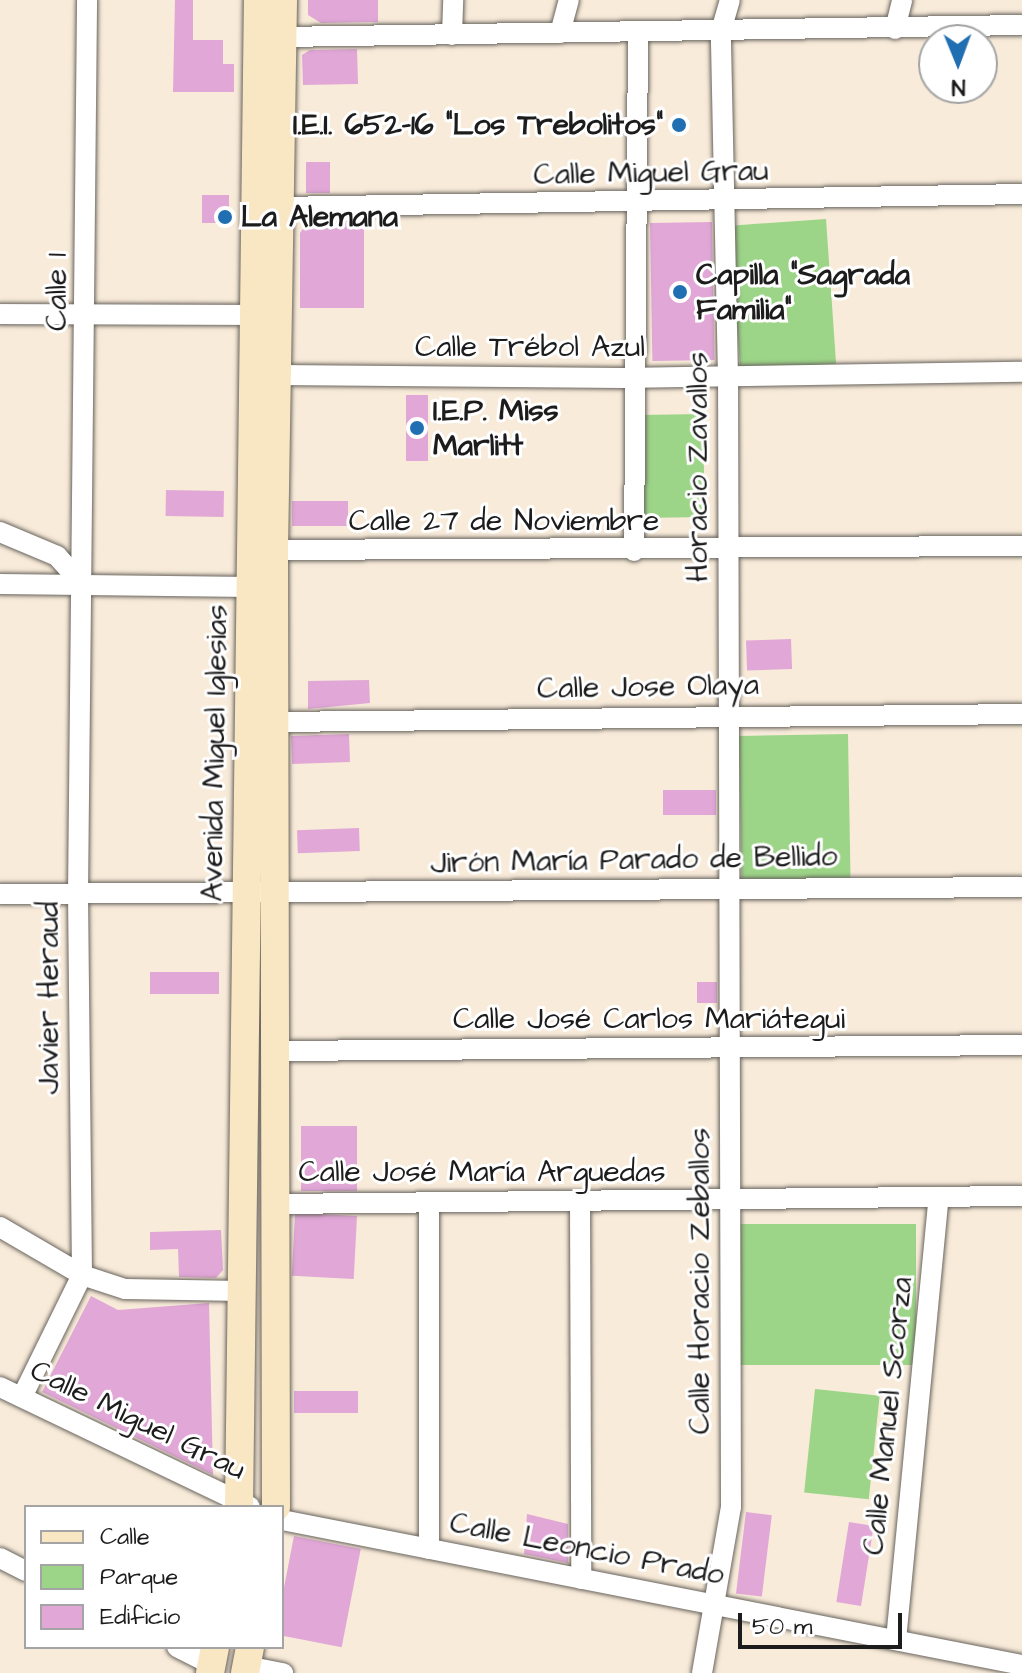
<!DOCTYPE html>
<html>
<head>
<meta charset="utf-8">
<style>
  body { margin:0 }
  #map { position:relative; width:1022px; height:1673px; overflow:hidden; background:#f8ebd9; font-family:"Architects Daughter",sans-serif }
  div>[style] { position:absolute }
  .green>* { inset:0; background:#9dd588; transform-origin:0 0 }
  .building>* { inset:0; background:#e1a7d7; transform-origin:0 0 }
  .roads { filter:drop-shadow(0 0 2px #69645e) drop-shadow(0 0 2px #69645e) }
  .street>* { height:20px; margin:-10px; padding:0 10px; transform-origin:10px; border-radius:10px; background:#fff }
  .secondary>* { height:28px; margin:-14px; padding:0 14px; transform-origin:14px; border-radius:14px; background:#f9e7c3 }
  .dots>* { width:22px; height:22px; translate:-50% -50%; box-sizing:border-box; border:4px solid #fff; border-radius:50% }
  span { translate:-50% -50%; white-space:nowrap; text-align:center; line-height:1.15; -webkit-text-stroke:6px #fff; paint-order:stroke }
  .poi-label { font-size:30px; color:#1c1c1c; font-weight:700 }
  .right { translate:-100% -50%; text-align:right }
  .left { translate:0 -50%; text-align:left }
  .street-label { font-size:30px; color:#1c1c1c }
  .legend { position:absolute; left:24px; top:1505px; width:260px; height:144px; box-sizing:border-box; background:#fff; border:2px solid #a4a4a4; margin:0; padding:10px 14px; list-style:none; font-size:24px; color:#1c1c1c }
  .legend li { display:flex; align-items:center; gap:16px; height:40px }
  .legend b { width:40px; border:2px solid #a4a4a4 }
  .north { position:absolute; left:918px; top:24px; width:80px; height:80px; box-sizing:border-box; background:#fff; border:2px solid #a4a4a4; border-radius:50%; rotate:179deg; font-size:22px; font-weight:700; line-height:32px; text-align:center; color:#1c1c1c }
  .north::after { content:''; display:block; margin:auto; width:28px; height:36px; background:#1f6fb2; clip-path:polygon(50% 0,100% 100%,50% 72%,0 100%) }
  .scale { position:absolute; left:738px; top:1613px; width:164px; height:36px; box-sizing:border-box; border:4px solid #1c1c1c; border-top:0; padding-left:10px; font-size:24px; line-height:28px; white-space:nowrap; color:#1c1c1c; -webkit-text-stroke:6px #fff; paint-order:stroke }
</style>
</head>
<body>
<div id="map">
  <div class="green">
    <div style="left:826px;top:219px;width:145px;height:96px;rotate:86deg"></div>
    <div style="left:703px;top:414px;width:103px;height:63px;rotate:89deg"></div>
    <div style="left:848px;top:734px;width:145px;height:109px;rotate:89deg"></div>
    <div style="left:739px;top:1224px;width:177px;height:141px"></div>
    <div style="left:815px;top:1389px;width:65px;height:104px;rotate:6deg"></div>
  </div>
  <div class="building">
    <div style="clip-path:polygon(175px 0,193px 0,193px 40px,223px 40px,223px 64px,234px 64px,234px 92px,173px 92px)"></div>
    <div style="clip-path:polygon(308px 0,378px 0,378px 22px,321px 23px,308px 15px)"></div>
    <div style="clip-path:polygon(357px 49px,358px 84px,303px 85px,302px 55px,310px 50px)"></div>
    <div style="left:306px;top:162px;width:24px;height:31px"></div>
    <div style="left:202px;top:195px;width:27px;height:28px"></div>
    <div style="clip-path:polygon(310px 219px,364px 221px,364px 308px,300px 308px,300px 233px)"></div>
    <div style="left:712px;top:222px;width:138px;height:62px;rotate:89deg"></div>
    <div style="left:406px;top:395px;width:22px;height:66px"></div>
    <div style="left:166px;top:490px;width:58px;height:26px;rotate:1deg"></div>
    <div style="left:348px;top:501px;width:25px;height:56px;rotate:90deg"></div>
    <div style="left:791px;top:639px;width:30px;height:45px;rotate:88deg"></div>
    <div style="clip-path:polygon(369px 680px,370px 703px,308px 709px,308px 681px)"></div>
    <div style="left:349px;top:734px;width:28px;height:58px;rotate:88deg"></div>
    <div style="left:716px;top:790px;width:25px;height:53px;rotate:90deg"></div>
    <div style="left:359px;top:828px;width:23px;height:62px;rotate:88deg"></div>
    <div style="left:219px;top:972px;width:22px;height:69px;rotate:90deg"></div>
    <div style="left:717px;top:982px;width:21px;height:20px;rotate:90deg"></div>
    <div style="left:301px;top:1126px;width:56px;height:65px"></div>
    <div style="left:357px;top:1216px;width:63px;height:62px;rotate:93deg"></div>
    <div style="clip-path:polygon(221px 1230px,223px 1270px,216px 1278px,179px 1277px,178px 1249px,150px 1250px,150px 1232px)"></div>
    <div style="clip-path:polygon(91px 1296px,118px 1310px,209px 1303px,213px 1475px,42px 1392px)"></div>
    <div style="left:358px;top:1391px;width:22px;height:64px;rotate:90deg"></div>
    <div style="left:746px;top:1512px;width:26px;height:82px;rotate:7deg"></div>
    <div style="clip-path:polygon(527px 1514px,568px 1524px,568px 1563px,524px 1554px)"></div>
    <div style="left:849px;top:1522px;width:25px;height:81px;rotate:9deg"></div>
    <div style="left:294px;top:1536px;width:68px;height:100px;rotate:11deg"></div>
  </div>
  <div class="roads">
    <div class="street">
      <div style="left:895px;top:29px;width:30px;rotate:-76deg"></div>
      <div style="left:560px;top:33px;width:34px;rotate:-75deg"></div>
      <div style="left:452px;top:35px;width:35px;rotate:-88deg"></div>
      <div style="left:282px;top:37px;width:740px;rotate:-0.93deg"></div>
      <div style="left:280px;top:207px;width:742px;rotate:-1deg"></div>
      <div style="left:0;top:314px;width:252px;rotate:0.2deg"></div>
      <div style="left:278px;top:375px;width:344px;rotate:0.5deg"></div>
      <div style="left:622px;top:378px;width:400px;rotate:-0.9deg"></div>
      <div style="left:0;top:532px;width:62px;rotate:22.8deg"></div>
      <div style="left:57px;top:556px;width:38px;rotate:48deg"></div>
      <div style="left:274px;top:550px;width:748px;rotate:-0.31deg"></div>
      <div style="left:634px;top:551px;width:519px;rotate:-89.56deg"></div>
      <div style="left:0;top:584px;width:251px;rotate:0.7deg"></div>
      <div style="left:274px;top:722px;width:748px;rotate:-0.61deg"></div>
      <div style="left:0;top:894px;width:1022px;rotate:-0.39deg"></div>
      <div style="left:276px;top:1051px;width:746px;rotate:-0.46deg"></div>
      <div style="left:429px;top:1202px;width:347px;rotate:90deg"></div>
      <div style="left:580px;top:1202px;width:377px;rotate:89.8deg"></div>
      <div style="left:278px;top:1204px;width:744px;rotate:-0.62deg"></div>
      <div style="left:0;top:1227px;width:95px;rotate:30.3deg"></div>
      <div style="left:82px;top:1275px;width:45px;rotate:18deg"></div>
      <div style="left:125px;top:1289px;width:117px;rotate:1deg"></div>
      <div style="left:0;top:1387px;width:277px;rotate:25.6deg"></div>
      <div style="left:22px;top:1397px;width:136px;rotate:-63.8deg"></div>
      <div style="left:82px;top:1275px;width:380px;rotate:-90.6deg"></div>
      <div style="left:78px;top:895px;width:895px;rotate:-89.42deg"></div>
      <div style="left:282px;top:1520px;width:754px;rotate:11.09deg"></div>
      <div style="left:0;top:1558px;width:29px;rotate:27deg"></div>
      <div style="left:896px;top:1640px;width:445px;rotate:-84.5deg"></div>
      <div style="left:177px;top:1647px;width:39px;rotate:27deg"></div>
      <div style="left:246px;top:1666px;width:38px;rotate:11deg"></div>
      <div style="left:702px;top:1673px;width:169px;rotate:-80.1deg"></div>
      <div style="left:731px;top:1507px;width:1130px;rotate:-90.15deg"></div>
      <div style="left:728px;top:377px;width:346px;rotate:-91.2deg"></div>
      <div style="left:721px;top:31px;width:32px;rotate:-74deg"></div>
    </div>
    <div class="secondary">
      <div style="left:239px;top:1507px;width:1507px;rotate:-89.28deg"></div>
      <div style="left:276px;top:1507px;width:957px;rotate:-90.12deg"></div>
      <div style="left:274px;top:550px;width:550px;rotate:-89.06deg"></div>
      <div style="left:210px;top:1673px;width:26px;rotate:-79deg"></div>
      <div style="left:245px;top:1673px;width:26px;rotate:-79deg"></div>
    </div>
  </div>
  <div class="dots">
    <div style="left:679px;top:125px;background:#1f6fb2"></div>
    <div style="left:225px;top:217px;background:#1f6fb2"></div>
    <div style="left:680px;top:292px;background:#1f6fb2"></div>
    <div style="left:417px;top:428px;background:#1f6fb2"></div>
  </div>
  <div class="poi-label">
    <span class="right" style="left:663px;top:125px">I.E.I. 652-16 "Los Trebolitos"</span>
    <span class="left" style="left:241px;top:217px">La Alemana</span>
    <span class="left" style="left:696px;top:292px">Capilla "Sagrada<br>Familia"</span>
    <span class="left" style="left:433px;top:428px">I.E.P. Miss<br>Marlitt</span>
  </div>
  <div class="street-label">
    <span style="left:651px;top:173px;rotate:-1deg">Calle Miguel Grau</span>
    <span style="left:57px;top:292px;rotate:-90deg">Calle 1</span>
    <span style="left:530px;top:347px">Calle Trébol Azul</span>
    <span style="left:698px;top:467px;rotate:-90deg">Horacio Zavallos</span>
    <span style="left:504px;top:521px">Calle 27 de Noviembre</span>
    <span style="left:648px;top:687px;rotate:-1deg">Calle Jose Olaya</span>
    <span style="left:215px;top:753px;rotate:-89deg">Avenida Miguel Iglesias</span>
    <span style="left:634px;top:860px;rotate:-1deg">Jirón María Parado de Bellido</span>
    <span style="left:49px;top:998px;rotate:-90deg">Javier Heraud</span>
    <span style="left:649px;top:1019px">Calle José Carlos Mariátegui</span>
    <span style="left:482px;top:1172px">Calle José María Arguedas</span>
    <span style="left:700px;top:1281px;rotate:-90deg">Calle Horacio Zeballos</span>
    <span style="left:888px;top:1416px;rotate:-84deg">Calle Manuel Scorza</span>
    <span style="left:138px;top:1420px;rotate:26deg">Calle Miguel Grau</span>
    <span style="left:587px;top:1549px;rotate:11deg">Calle Leoncio Prado</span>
  </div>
  <ul class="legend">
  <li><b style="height:10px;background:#f9e7c3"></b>Calle</li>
  <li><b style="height:22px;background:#9dd588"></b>Parque</li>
  <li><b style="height:22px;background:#e1a7d7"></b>Edificio</li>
  </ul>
  <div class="north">N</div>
  <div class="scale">50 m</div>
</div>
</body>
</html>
